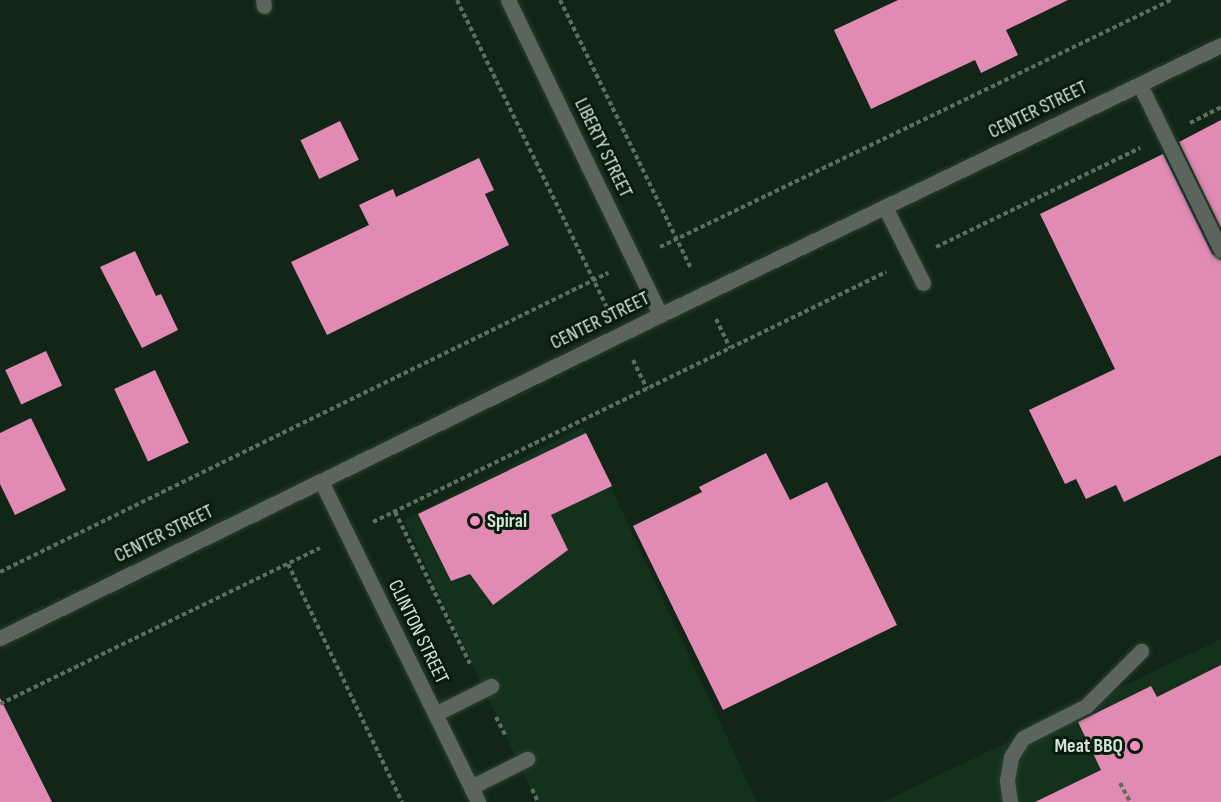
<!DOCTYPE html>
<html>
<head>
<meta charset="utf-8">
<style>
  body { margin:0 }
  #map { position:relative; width:1221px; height:802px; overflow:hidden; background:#112616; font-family:"Sofia Sans Condensed",sans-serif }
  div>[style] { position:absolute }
  .built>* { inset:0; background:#14311c }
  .building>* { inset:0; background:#e08ab4; transform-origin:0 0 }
  .path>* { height:4px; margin-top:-2px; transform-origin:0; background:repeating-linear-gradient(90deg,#5d6f61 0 4.5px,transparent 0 7.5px) }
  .roads { filter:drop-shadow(0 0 2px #2c4031) drop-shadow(0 0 2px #2c4031) }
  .minor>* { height:15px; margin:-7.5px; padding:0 7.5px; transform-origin:7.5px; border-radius:7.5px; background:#5b655d }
  .dots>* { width:16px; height:16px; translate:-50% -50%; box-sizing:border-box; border:3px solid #071c0d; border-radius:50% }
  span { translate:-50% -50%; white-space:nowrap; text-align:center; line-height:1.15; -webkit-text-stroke:6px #071c0d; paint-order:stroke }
  .street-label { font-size:20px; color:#d5e3d8 }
  .poi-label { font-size:20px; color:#d5e3d8; font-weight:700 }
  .left { translate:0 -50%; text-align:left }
  .right { translate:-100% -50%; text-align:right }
</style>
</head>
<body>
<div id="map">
  <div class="built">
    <div style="clip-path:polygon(583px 427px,757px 802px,537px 802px,404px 520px)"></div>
    <div style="clip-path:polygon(1221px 639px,1221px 802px,883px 802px)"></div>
  </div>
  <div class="building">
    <div style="clip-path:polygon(898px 0,1068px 0,1006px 30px,1018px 55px,981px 73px,975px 60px,871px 109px,834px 30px)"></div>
    <div style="clip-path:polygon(1221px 120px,1221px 228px,1179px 142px)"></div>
    <div style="left:340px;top:121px;width:43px;height:44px;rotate:64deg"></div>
    <div style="clip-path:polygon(1163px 154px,1212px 254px,1221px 260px,1221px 455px,1124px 502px,1116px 485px,1086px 499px,1076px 479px,1065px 484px,1029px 410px,1115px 369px,1040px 214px)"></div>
    <div style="clip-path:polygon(479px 158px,494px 190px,485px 194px,509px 245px,327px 335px,291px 262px,369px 225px,359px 205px,393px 189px,396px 197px)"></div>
    <div style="clip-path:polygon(135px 251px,156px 296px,161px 294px,178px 330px,142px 348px,100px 267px)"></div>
    <div style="left:46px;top:351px;width:38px;height:45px;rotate:65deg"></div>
    <div style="left:155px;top:370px;width:80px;height:45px;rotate:65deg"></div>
    <div style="clip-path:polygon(31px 418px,66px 490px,15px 515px,0 484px,0 433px)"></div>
    <div style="clip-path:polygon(586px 433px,612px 486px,551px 515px,568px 550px,493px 605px,470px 574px,451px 581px,418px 514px)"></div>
    <div style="clip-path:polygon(766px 453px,790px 500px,827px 482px,897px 625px,723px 710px,633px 526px,702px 492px,699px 487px)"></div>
    <div style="clip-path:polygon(1221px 665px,1221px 802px,1035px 802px,1101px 770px,1078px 722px,1151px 686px,1157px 697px)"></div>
    <div style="clip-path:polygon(0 698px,52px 802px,0 802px)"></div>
  </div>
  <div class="path">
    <div style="left:457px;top:0;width:345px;rotate:64deg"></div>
    <div style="left:560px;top:0;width:299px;rotate:64deg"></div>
    <div style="left:1190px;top:123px;width:35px;rotate:-27deg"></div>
    <div style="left:660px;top:247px;width:568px;rotate:-25.8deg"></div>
    <div style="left:936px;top:247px;width:227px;rotate:-25.9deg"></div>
    <div style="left:716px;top:319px;width:32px;rotate:64deg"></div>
    <div style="left:633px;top:360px;width:32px;rotate:64deg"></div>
    <div style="left:395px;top:512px;width:169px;rotate:63.7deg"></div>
    <div style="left:373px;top:522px;width:571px;rotate:-25.98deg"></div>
    <div style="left:288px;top:564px;width:264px;rotate:64.4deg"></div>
    <div style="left:0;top:572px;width:678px;rotate:-26.19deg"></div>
    <div style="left:0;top:704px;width:356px;rotate:-26deg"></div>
    <div style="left:496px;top:717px;width:22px;rotate:63deg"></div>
    <div style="left:1120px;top:783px;width:21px;rotate:62deg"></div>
    <div style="left:532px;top:789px;width:14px;rotate:65deg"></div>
  </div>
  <div class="roads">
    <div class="minor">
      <div style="left:263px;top:0;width:6px;rotate:81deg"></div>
      <div style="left:508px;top:0;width:350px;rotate:64.2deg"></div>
      <div style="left:1140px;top:85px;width:184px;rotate:63.9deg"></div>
      <div style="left:885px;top:207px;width:85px;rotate:63.4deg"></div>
      <div style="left:321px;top:481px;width:357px;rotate:63.9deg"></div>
      <div style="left:0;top:638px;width:735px;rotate:-26.08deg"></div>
      <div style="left:660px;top:315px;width:623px;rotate:-25.7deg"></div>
      <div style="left:435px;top:714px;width:63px;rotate:-26.6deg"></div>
      <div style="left:471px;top:787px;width:63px;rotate:-26.6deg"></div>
      <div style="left:1010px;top:802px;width:22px;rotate:-98deg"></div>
      <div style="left:1007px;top:780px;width:23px;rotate:-80deg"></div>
      <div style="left:1011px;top:757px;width:22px;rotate:-58deg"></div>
      <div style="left:1023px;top:738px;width:71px;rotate:-26.9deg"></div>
      <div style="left:1086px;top:706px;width:78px;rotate:-45deg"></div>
    </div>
  </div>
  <div class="dots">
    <div style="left:475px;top:521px;background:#fb8fc5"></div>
    <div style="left:1135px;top:746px;background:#fb8fc5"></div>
  </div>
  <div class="street-label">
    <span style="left:1038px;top:110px;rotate:-26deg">CENTER STREET</span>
    <span style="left:603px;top:148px;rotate:64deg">LIBERTY STREET</span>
    <span style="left:600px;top:321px;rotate:-26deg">CENTER STREET</span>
    <span style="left:164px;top:534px;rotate:-26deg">CENTER STREET</span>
    <span style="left:418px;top:632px;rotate:64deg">CLINTON STREET</span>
  </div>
  <div class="poi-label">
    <span class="left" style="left:487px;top:521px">Spiral</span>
    <span class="right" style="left:1123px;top:746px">Meat BBQ</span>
  </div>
</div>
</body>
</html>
